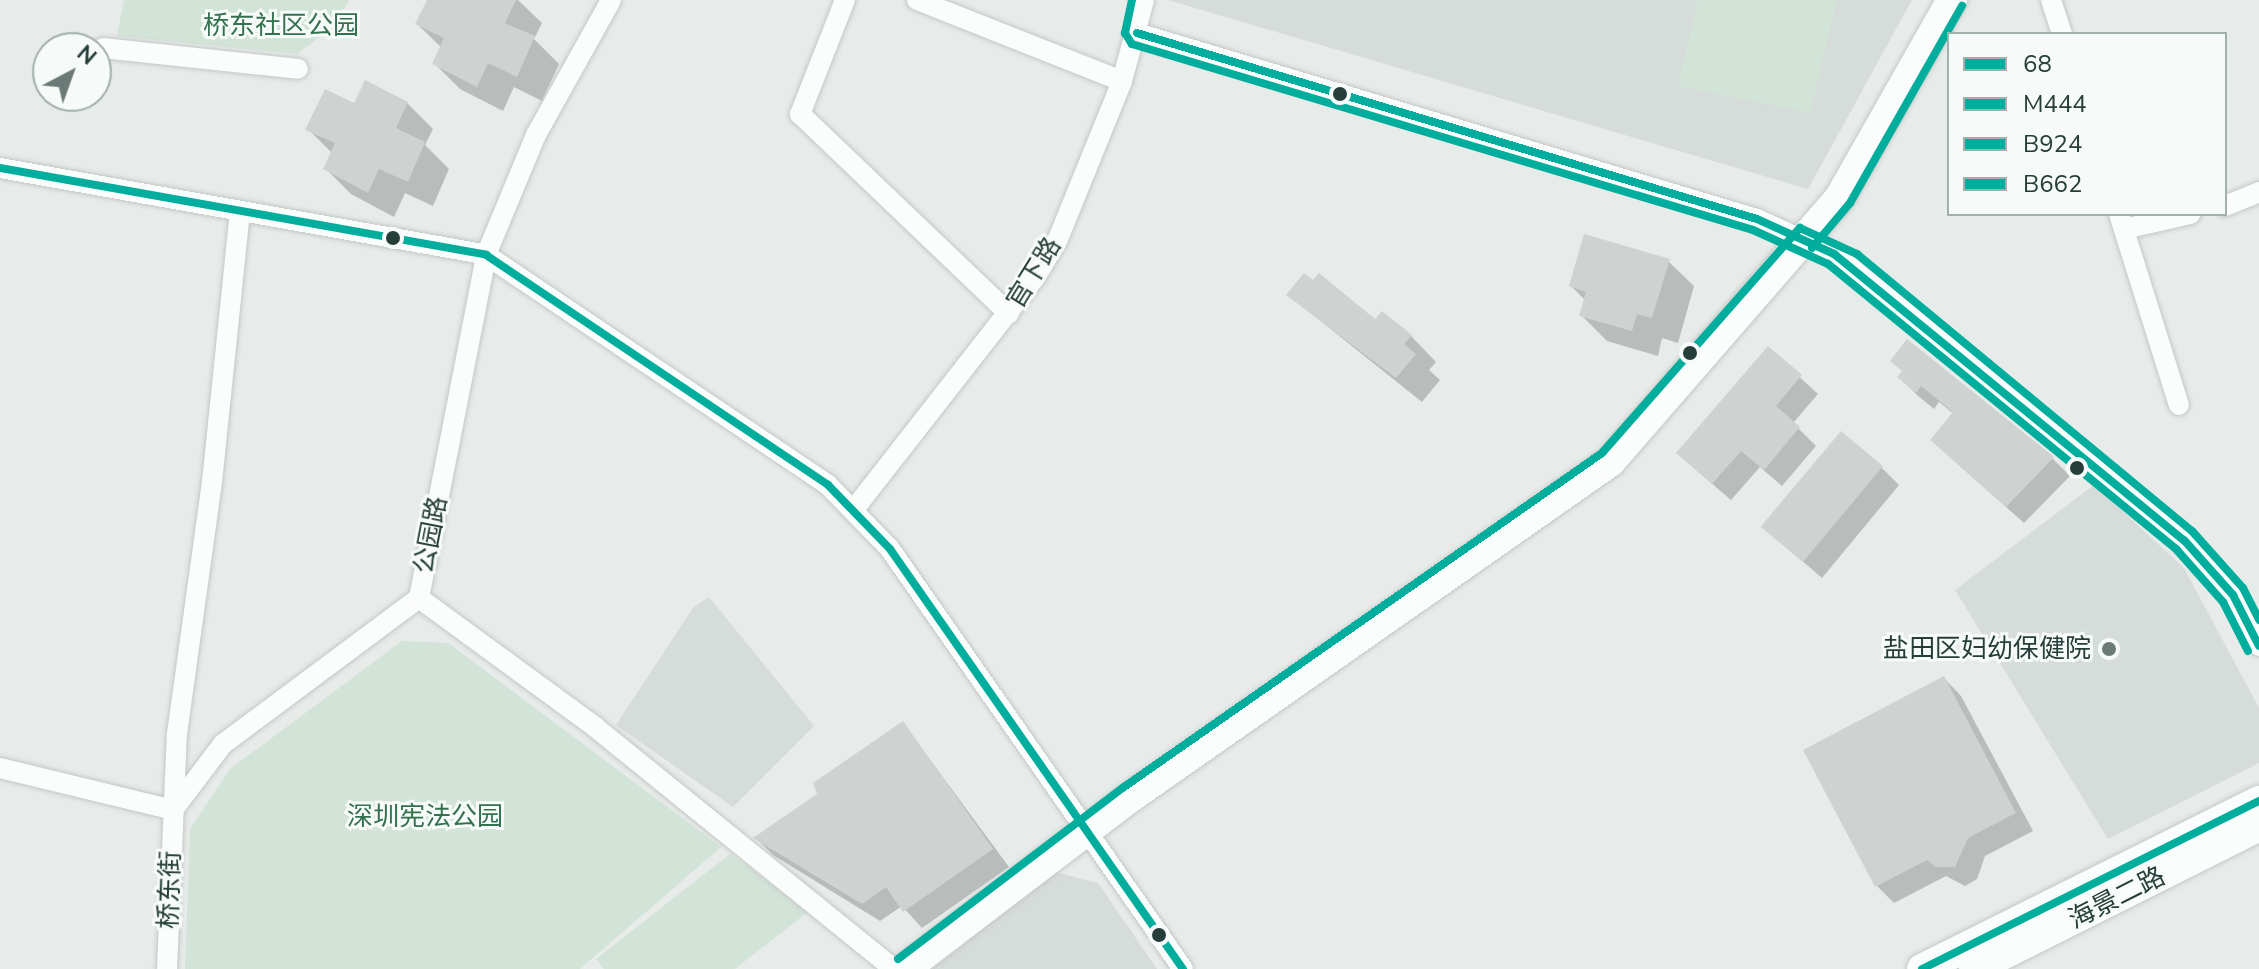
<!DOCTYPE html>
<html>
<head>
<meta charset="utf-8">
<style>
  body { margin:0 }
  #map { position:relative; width:2259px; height:969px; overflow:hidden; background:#e7ebe9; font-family:"Nunito Sans","Noto Sans SC",sans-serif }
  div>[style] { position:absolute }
  .built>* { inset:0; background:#d6dcd9 }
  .green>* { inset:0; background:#d2e3d8 }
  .shadow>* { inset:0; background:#0003 }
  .building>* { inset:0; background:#ced3d1; transform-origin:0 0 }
  .roads { filter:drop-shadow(0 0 2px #c4c8c6) drop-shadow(0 0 2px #c4c8c6) }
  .street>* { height:20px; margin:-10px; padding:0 10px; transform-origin:10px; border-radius:10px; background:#fbfcfc }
  .secondary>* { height:30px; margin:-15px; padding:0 15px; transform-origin:15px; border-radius:15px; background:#fbfcfc }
  .bus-1>* { height:8px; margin:-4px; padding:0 4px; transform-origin:4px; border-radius:4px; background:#01ad9c }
  .bus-2>* { height:8px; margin:-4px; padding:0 4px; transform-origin:4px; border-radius:4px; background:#01ad9c }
  .bus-3>* { height:8px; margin:-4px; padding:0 4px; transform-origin:4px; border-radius:4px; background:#01ad9c }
  .bus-4>* { height:8px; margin:-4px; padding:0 4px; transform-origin:4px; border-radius:4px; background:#01ad9c }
  .dots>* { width:22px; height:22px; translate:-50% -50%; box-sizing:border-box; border:4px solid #f6faf8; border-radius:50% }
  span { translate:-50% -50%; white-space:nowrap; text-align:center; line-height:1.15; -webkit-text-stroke:6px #f6faf8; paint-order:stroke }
  .park-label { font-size:26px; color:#34714f }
  .street-label { font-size:26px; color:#263e39 }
  .poi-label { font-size:26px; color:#263e39 }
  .right { translate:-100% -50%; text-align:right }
  .legend { position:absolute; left:1947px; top:32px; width:280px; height:184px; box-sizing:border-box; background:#f6faf8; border:2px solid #a3afac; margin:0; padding:10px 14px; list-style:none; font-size:24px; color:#263e39 }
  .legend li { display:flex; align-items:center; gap:16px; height:40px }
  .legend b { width:40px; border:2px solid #a3afac }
  .north { position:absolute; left:32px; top:32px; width:80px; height:80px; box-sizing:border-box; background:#f6faf8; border:2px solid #a3afac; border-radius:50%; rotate:41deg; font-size:22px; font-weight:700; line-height:32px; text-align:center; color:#263e39 }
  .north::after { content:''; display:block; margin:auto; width:28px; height:36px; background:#6a7b77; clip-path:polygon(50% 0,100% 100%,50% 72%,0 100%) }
</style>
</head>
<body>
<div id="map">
  <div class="built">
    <div style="clip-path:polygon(1168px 0,1912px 0,1808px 189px)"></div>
    <div style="clip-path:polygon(2094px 485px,2184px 568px,2259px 708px,2259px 763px,2108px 839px,1955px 590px)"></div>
    <div style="clip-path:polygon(709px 597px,814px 726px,733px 807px,616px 725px,693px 608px)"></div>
    <div style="clip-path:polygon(1055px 872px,1098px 883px,1157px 969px,932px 969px)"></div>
  </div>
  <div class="green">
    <div style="clip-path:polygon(124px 0,349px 0,335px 25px,297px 54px,117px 36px)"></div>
    <div style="clip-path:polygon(1698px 0,1837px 0,1810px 113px,1678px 86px)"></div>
    <div style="clip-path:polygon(402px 641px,448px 643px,721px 847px,580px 969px,185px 969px,190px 829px,230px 769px)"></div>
    <div style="clip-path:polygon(730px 854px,809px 911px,735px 969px,604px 969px,596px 959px)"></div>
  </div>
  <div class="shadow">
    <div style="clip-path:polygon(429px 0,518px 0,542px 23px,534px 39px,559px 64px,542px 101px,514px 87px,503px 111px,460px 89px,434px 63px,442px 48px,417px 24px)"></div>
    <div style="clip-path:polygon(407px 103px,433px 129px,425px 145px,449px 169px,433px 206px,405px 193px,394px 217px,351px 194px,325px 168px,332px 153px,308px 129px,355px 106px)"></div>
    <div style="clip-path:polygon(1668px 261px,1694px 286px,1678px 343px,1662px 338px,1658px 356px,1607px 341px,1581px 315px,1586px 301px,1571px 286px)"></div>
    <div style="clip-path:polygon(1288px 295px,1411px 336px,1436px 362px,1429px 370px,1440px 380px,1422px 402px)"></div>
    <div style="clip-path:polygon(1768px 348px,1818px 394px,1793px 423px,1816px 446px,1782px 486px,1760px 467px,1731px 500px,1696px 470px)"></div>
    <div style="clip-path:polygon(1903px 372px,2052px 458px,2070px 476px,2024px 523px,1951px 458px,1954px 414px,1939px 402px,1934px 409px,1917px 395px,1899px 377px)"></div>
    <div style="clip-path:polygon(1881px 467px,1899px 485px,1822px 578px,1764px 528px)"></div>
    <div style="clip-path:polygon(1944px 678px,1961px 696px,2033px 831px,1985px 856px,1977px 879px,1965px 886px,1946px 876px,1894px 903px,1876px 885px)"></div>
    <div style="clip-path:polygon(903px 723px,1009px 867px,922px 928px,902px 906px,880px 921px,773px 855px,756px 838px,819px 795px)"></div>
  </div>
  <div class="building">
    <div style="clip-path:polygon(427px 0,516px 0,505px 23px,535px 36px,517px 77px,488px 63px,477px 87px,432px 64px,444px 38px,415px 24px)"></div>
    <div style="clip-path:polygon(365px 80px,408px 102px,396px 128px,425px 142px,408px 182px,379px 169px,368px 193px,323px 169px,335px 143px,305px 130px,325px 89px,354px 103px)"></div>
    <div style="clip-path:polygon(1584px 234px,1670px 259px,1652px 318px,1637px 314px,1632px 331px,1579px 316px,1586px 292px,1569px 286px)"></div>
    <div style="clip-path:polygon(1304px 273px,1313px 280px,1319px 273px,1375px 319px,1382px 311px,1412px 335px,1404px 344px,1416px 354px,1396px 378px,1286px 295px)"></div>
    <div style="clip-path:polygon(1907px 339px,2054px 457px,2006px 507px,1930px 440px,1953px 412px,1921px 386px,1916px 393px,1897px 377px,1902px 371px,1890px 361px)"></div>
    <div style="clip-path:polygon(1768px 346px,1802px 375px,1776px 406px,1800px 427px,1764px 470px,1741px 451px,1712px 484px,1676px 453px)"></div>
    <div style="left:1841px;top:431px;width:55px;height:125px;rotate:40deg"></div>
    <div style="clip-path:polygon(1944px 676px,2016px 813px,1968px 838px,1955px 867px,1936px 867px,1927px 860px,1875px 887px,1803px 750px)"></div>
    <div style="clip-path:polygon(903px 721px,993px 849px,903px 912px,886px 887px,862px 904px,753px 838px,817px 794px,813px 783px)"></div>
  </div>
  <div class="roads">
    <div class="street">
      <div style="left:845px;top:0;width:123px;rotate:111.5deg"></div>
      <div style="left:800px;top:114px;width:289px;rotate:43.7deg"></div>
      <div style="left:917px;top:0;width:220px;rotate:21.6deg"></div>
      <div style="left:2051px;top:0;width:36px;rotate:72deg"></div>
      <div style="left:1137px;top:33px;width:647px;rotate:16.7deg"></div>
      <div style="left:1757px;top:219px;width:85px;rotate:24.4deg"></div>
      <div style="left:1834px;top:254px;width:452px;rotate:39.3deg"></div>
      <div style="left:2184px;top:540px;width:74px;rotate:48.3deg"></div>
      <div style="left:2233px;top:595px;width:57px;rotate:63deg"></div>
      <div style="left:103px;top:48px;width:196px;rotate:6.1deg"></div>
      <div style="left:0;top:168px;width:494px;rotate:10.1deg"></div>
      <div style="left:486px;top:255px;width:412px;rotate:33.9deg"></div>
      <div style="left:828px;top:485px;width:89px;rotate:45.9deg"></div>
      <div style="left:890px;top:549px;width:512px;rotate:55.1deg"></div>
      <div style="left:2225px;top:206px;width:37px;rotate:-22deg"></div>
      <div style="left:2119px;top:214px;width:200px;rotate:72.6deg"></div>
      <div style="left:2124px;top:229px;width:68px;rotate:-12.8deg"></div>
      <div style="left:855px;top:508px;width:292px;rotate:-52deg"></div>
      <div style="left:1035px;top:278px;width:45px;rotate:-59.5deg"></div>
      <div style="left:1058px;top:239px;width:170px;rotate:-67.9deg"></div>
      <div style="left:1122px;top:81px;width:84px;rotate:-74.8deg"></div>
      <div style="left:419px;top:598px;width:218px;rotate:36.2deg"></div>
      <div style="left:595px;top:727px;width:385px;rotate:39deg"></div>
      <div style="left:0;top:768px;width:178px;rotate:13.6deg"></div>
      <div style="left:173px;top:810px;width:83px;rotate:-52.9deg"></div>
      <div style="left:223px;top:744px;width:244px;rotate:-36.7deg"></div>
      <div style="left:419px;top:598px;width:349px;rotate:-78.9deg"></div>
      <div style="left:486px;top:255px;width:130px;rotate:-67.4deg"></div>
      <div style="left:536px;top:135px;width:154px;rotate:-60.9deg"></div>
      <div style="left:167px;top:969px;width:235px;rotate:-87.6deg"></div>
      <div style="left:177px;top:734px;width:254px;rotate:-82.1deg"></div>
      <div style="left:212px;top:482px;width:272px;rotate:-84.1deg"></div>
    </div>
    <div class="secondary">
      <div style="left:905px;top:969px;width:284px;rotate:-37.3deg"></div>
      <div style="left:1131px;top:797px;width:585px;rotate:-34.97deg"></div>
      <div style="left:1610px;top:462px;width:351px;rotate:-49deg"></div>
      <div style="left:1840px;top:197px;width:227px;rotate:-60.4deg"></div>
      <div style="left:1922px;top:969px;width:377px;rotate:-26.5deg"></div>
      <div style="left:1974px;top:969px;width:319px;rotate:-26.6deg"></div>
    </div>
  </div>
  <div class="bus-1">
    <div style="left:0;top:168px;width:494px;rotate:10.1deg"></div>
    <div style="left:486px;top:255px;width:412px;rotate:33.9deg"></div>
    <div style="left:828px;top:485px;width:89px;rotate:45.9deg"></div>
    <div style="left:890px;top:549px;width:512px;rotate:55.1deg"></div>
    <div style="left:1922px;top:969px;width:377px;rotate:-26.5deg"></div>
  </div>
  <div class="bus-2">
    <div style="left:1137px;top:33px;width:647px;rotate:16.7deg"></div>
    <div style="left:1757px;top:219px;width:85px;rotate:24.4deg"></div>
    <div style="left:1834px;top:254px;width:452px;rotate:39.3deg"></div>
    <div style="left:2184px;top:540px;width:74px;rotate:48.3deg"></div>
    <div style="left:2233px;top:595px;width:57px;rotate:63deg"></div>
  </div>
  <div class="bus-3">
    <div style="left:1132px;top:0;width:34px;rotate:102deg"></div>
    <div style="left:1125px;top:33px;width:13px;rotate:58deg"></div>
    <div style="left:1132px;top:44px;width:648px;rotate:16.67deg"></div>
    <div style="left:1753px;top:230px;width:82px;rotate:24.4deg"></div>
    <div style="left:1828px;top:264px;width:450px;rotate:39.3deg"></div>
    <div style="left:2176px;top:549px;width:71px;rotate:48.4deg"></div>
    <div style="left:2223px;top:602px;width:55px;rotate:63deg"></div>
    <div style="left:1812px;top:248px;width:59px;rotate:-49.8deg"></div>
    <div style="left:1850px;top:203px;width:227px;rotate:-60.4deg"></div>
  </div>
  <div class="bus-4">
    <div style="left:898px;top:959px;width:284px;rotate:-37.3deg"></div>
    <div style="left:1124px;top:787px;width:583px;rotate:-34.94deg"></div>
    <div style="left:1602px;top:453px;width:300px;rotate:-48.7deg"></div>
    <div style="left:1800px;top:228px;width:63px;rotate:24.5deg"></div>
    <div style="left:1857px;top:254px;width:435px;rotate:39.6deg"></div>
    <div style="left:2192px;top:531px;width:76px;rotate:48.2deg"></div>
    <div style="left:2243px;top:588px;width:36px;rotate:63deg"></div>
  </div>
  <div class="dots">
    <div style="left:1340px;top:94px;background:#263e39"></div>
    <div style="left:393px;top:238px;background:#263e39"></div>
    <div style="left:1690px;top:353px;background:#263e39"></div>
    <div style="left:2077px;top:468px;background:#263e39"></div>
    <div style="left:2109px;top:649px;background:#6a7b77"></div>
    <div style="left:1159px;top:935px;background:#263e39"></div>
  </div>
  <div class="park-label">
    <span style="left:281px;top:26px">桥东社区公园</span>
    <span style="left:425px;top:817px">深圳宪法公园</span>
  </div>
  <div class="street-label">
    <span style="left:1034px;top:273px;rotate:-58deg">官下路</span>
    <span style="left:431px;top:535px;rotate:-79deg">公园路</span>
    <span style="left:170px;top:890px;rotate:-88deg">桥东街</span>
    <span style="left:2117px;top:898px;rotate:-27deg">海景二路</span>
  </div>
  <div class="poi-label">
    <span class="right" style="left:2091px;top:649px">盐田区妇幼保健院</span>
  </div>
  <ul class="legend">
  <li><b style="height:10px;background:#01ad9c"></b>68</li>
  <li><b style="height:10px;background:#01ad9c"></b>M444</li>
  <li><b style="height:10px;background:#01ad9c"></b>B924</li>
  <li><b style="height:10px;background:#01ad9c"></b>B662</li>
  </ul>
  <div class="north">N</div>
</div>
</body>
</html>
